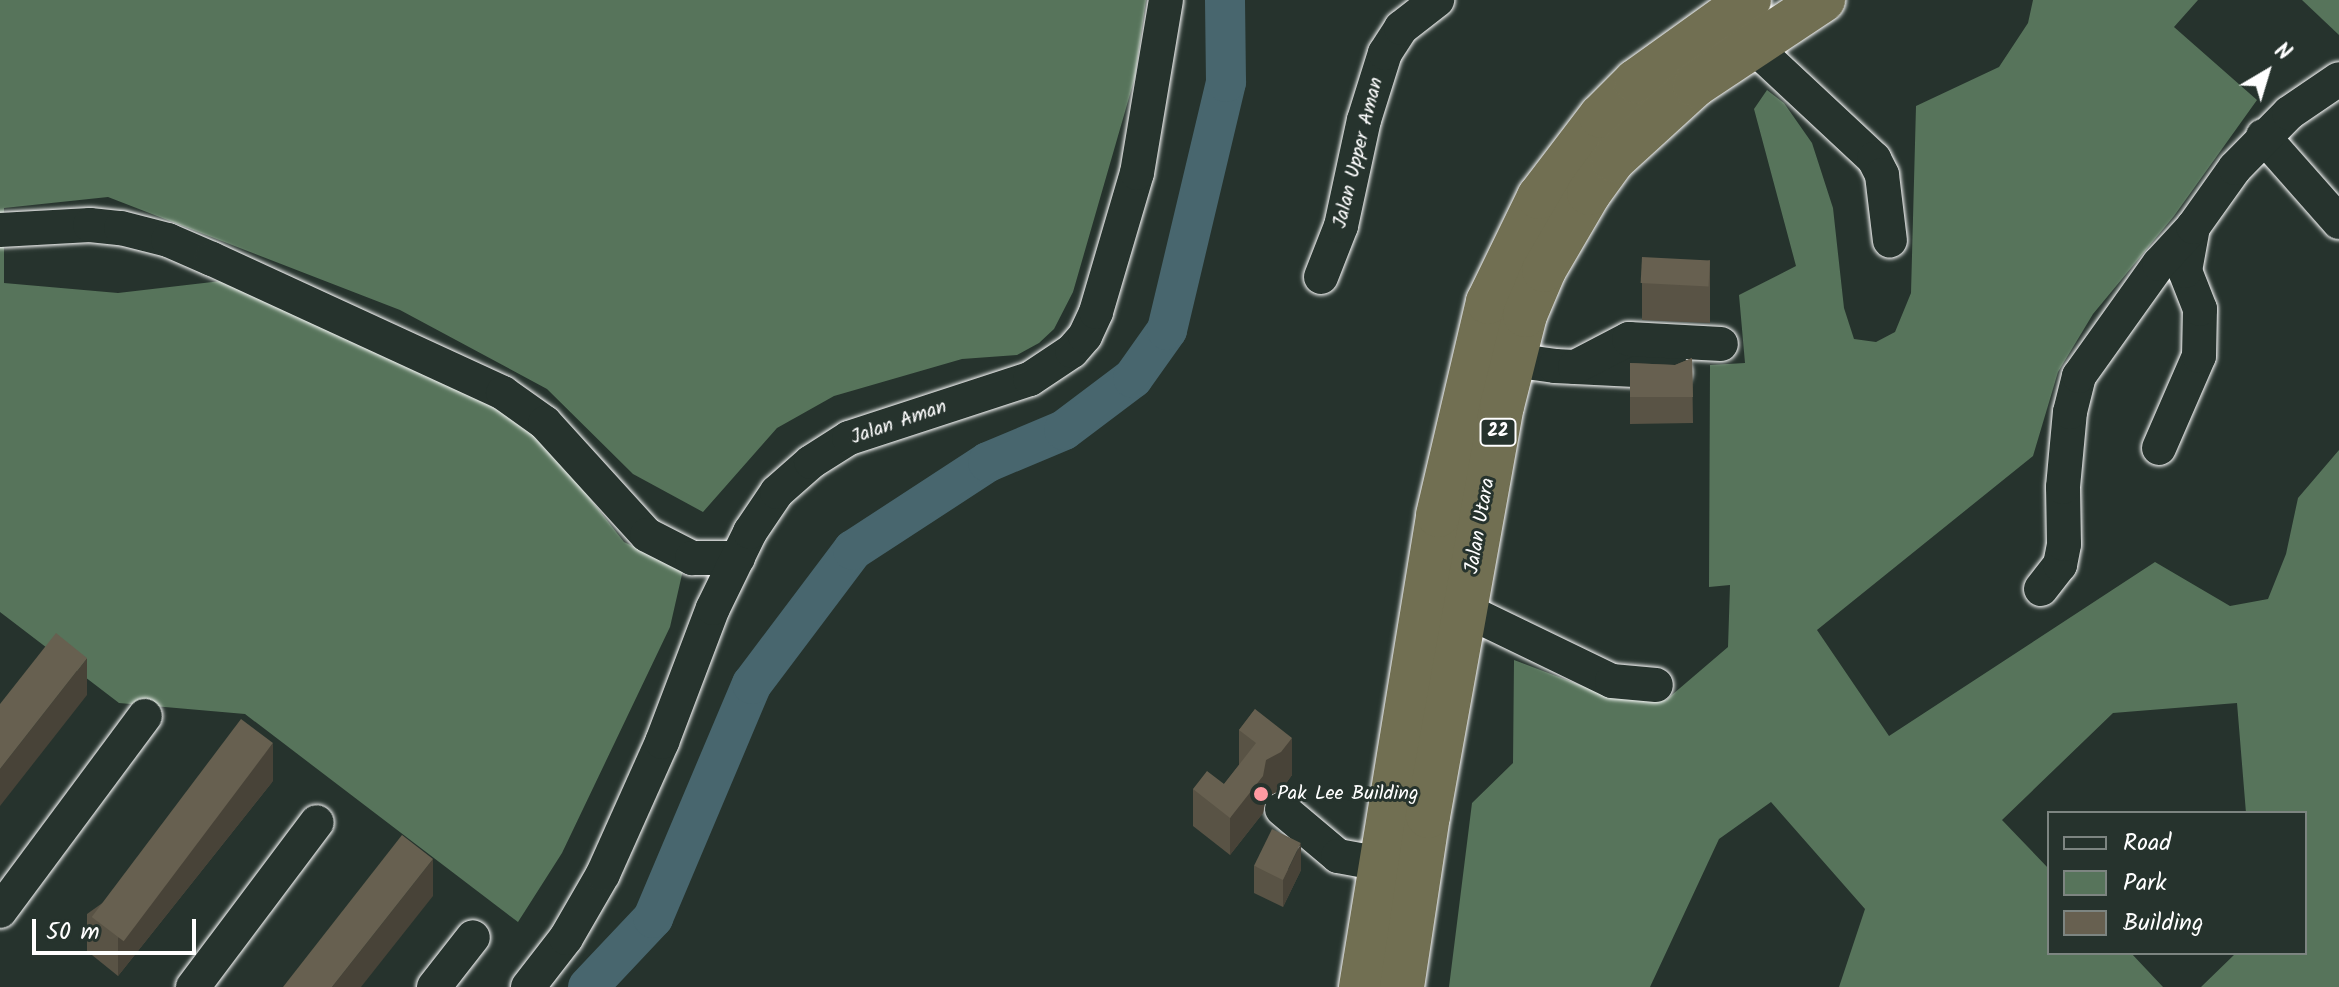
<!DOCTYPE html>
<html>
<head>
<meta charset="utf-8">
<style>
  body { margin:0 }
  #map { position:relative; width:2339px; height:987px; overflow:hidden; background:#26332d; font-family:Kalam,sans-serif }
  div>[style] { position:absolute }
  .green>* { inset:0; background:#57745b }
  .river>* { height:40px; margin:-20px; padding:0 20px; transform-origin:20px; border-radius:20px; background:#48666e }
  .roads { filter:drop-shadow(0 0 2px #fff) drop-shadow(0 0 2px #fff) }
  .minor>* { height:34px; margin:-17px; padding:0 17px; transform-origin:17px; border-radius:17px; background:#26332d }
  .highway>* { height:44px; margin:-22px; padding:0 22px; transform-origin:22px; border-radius:22px; background:#716f52 }
  .wall>* { inset:0; background:#595345 }
  .shaded-wall>* { inset:0; background:#484338 }
  .building>* { inset:0; background:#676050; transform-origin:0 0 }
  .dots>* { width:22px; height:22px; translate:-50% -50%; box-sizing:border-box; border:4px solid #26332d; border-radius:50% }
  span { translate:-50% -50%; white-space:nowrap; text-align:center; line-height:1.15; -webkit-text-stroke:6px #26332d; paint-order:stroke }
  .shield-label span { padding:2px 6px; background:#26332d; border:2px solid; border-radius:6px; -webkit-text-stroke-width:0 }
  .shield-label { font-size:18px; color:#fff; font-weight:700 }
  .street-label { font-size:20px; color:#fff }
  .poi-label { font-size:20px; color:#fff }
  .left { translate:0 -50%; text-align:left }
  .legend { position:absolute; left:2047px; top:811px; width:260px; height:144px; box-sizing:border-box; background:#26332d; border:2px solid #7d8581; margin:0; padding:10px 14px; list-style:none; font-size:24px; color:#fff }
  .legend li { display:flex; align-items:center; gap:16px; height:40px }
  .legend b { width:40px; border:2px solid #7d8581 }
  .north { position:absolute; left:2227px; top:32px; width:80px; height:80px; -webkit-text-stroke:6px #26332d; paint-order:stroke; rotate:38deg; font-size:22px; font-weight:700; line-height:32px; text-align:center; color:#fff }
  .north::after { content:''; display:block; margin:auto; width:28px; height:36px; background:#fff; clip-path:polygon(50% 0,100% 100%,50% 72%,0 100%) }
  .scale { position:absolute; left:32px; top:919px; width:164px; height:36px; box-sizing:border-box; border:4px solid #fff; border-top:0; padding-left:10px; font-size:24px; line-height:28px; white-space:nowrap; color:#fff; -webkit-text-stroke:6px #26332d; paint-order:stroke }
</style>
</head>
<body>
<div id="map">
  <div class="green">
    <div style="clip-path:polygon(0 0,1146px 0,1135px 77px,1073px 292px,1054px 329px,1039px 343px,1017px 355px,962px 359px,834px 396px,777px 428px,703px 512px,633px 474px,547px 389px,400px 310px,108px 197px,4px 208px,4px 283px,118px 293px,221px 281px,484px 402px,521px 424px,548px 445px,624px 542px,683px 570px,670px 627px,562px 853px,518px 922px,245px 714px,119px 703px,0 612px)"></div>
    <div style="clip-path:polygon(2033px 0,2198px 0,2174px 27px,2257px 100px,2174px 216px,2093px 314px,2058px 372px,2033px 456px,1817px 630px,1889px 736px,2155px 562px,2230px 606px,2268px 599px,2286px 554px,2298px 498px,2339px 450px,2339px 987px,2201px 987px,2236px 953px,2305px 953px,2305px 813px,2246px 813px,2237px 703px,2113px 713px,2002px 820px,2049px 869px,2049px 953px,2131px 953px,2163px 987px,1839px 987px,1865px 909px,1771px 802px,1719px 839px,1650px 987px,1449px 987px,1472px 803px,1513px 763px,1514px 660px,1617px 699px,1666px 700px,1728px 647px,1730px 585px,1709px 587px,1710px 365px,1745px 363px,1739px 295px,1796px 266px,1754px 109px,1767px 90px,1784px 103px,1812px 143px,1833px 208px,1844px 308px,1854px 339px,1876px 342px,1895px 332px,1911px 293px,1916px 106px,1999px 67px,2028px 23px)"></div>
    <div style="clip-path:polygon(2302px 0,2339px 0,2339px 35px)"></div>
  </div>
  <div class="river">
    <div style="left:588px;top:987px;width:95px;rotate:-46.7deg"></div>
    <div style="left:653px;top:918px;width:254px;rotate:-67.1deg"></div>
    <div style="left:752px;top:684px;width:168px;rotate:-53deg"></div>
    <div style="left:853px;top:550px;width:161px;rotate:-33.1deg"></div>
    <div style="left:988px;top:462px;width:82px;rotate:-22.8deg"></div>
    <div style="left:1064px;top:430px;width:86px;rotate:-37deg"></div>
    <div style="left:1133px;top:378px;width:59px;rotate:-54.7deg"></div>
    <div style="left:1167px;top:330px;width:255px;rotate:-76.6deg"></div>
    <div style="left:1226px;top:82px;width:82px;rotate:-90.7deg"></div>
  </div>
  <div class="roads">
    <div class="minor">
      <div style="left:1753px;top:46px;width:166px;rotate:43deg"></div>
      <div style="left:1874px;top:159px;width:18px;rotate:63deg"></div>
      <div style="left:1882px;top:175px;width:66px;rotate:83.1deg"></div>
      <div style="left:2263px;top:136px;width:115px;rotate:48.5deg"></div>
      <div style="left:0;top:230px;width:90px;rotate:-3.2deg"></div>
      <div style="left:90px;top:225px;width:31px;rotate:6deg"></div>
      <div style="left:121px;top:228px;width:49px;rotate:14.3deg"></div>
      <div style="left:168px;top:240px;width:48px;rotate:23.4deg"></div>
      <div style="left:212px;top:259px;width:320px;rotate:24.7deg"></div>
      <div style="left:503px;top:393px;width:52px;rotate:35.5deg"></div>
      <div style="left:545px;top:423px;width:151px;rotate:47.7deg"></div>
      <div style="left:647px;top:535px;width:51px;rotate:27.1deg"></div>
      <div style="left:692px;top:558px;width:46px"></div>
      <div style="left:1321px;top:277px;width:55px;rotate:-68.6deg"></div>
      <div style="left:1341px;top:226px;width:108px;rotate:-77.8deg"></div>
      <div style="left:1364px;top:120px;width:70px;rotate:-72.6deg"></div>
      <div style="left:1385px;top:53px;width:30px;rotate:-57deg"></div>
      <div style="left:1401px;top:28px;width:46px;rotate:-37.9deg"></div>
      <div style="left:1512px;top:360px;width:43px;rotate:7.9deg"></div>
      <div style="left:1555px;top:366px;width:120px;rotate:2.9deg"></div>
      <div style="left:1575px;top:367px;width:61px;rotate:-27.4deg"></div>
      <div style="left:1629px;top:339px;width:92px;rotate:3.1deg"></div>
      <div style="left:2159px;top:448px;width:100px;rotate:-66.5deg"></div>
      <div style="left:2199px;top:356px;width:47px;rotate:-88.8deg"></div>
      <div style="left:2200px;top:309px;width:41px;rotate:-111.5deg"></div>
      <div style="left:2185px;top:271px;width:45px;rotate:-79.7deg"></div>
      <div style="left:2041px;top:589px;width:31px;rotate:-52deg"></div>
      <div style="left:2060px;top:565px;width:21px;rotate:-79deg"></div>
      <div style="left:2064px;top:544px;width:57px;rotate:-91deg"></div>
      <div style="left:2063px;top:487px;width:75px;rotate:-84.7deg"></div>
      <div style="left:2070px;top:412px;width:37px;rotate:-76deg"></div>
      <div style="left:2079px;top:376px;width:138px;rotate:-54.5deg"></div>
      <div style="left:2159px;top:264px;width:50px;rotate:-47.4deg"></div>
      <div style="left:2193px;top:227px;width:72px;rotate:-54.6deg"></div>
      <div style="left:2235px;top:168px;width:77px;rotate:-45.5deg"></div>
      <div style="left:2289px;top:113px;width:60px;rotate:-34.2deg"></div>
      <div style="left:1465px;top:610px;width:163px;rotate:25.8deg"></div>
      <div style="left:1612px;top:681px;width:44px;rotate:5.2deg"></div>
      <div style="left:1282px;top:809px;width:73px;rotate:40deg"></div>
      <div style="left:1338px;top:856px;width:44px;rotate:10.5deg"></div>
      <div style="left:0;top:911px;width:243px;rotate:-53.4deg"></div>
      <div style="left:193px;top:987px;width:206px;rotate:-53.1deg"></div>
      <div style="left:434px;top:987px;width:63px;rotate:-52deg"></div>
      <div style="left:528px;top:987px;width:62px;rotate:-52.2deg"></div>
      <div style="left:566px;top:938px;width:74px;rotate:-60deg"></div>
      <div style="left:603px;top:874px;width:145px;rotate:-65.9deg"></div>
      <div style="left:662px;top:742px;width:143px;rotate:-69.2deg"></div>
      <div style="left:713px;top:608px;width:85px;rotate:-64deg"></div>
      <div style="left:750px;top:532px;width:48px;rotate:-56deg"></div>
      <div style="left:777px;top:492px;width:45px;rotate:-41.4deg"></div>
      <div style="left:811px;top:462px;width:45px;rotate:-32.3deg"></div>
      <div style="left:849px;top:438px;width:190px;rotate:-18.1deg"></div>
      <div style="left:1030px;top:379px;width:50px;rotate:-33.7deg"></div>
      <div style="left:1072px;top:351px;width:20px;rotate:-49deg"></div>
      <div style="left:1085px;top:336px;width:26px;rotate:-65deg"></div>
      <div style="left:1096px;top:312px;width:145px;rotate:-73.6deg"></div>
      <div style="left:1137px;top:173px;width:175px;rotate:-80.5deg"></div>
    </div>
    <div class="highway">
      <div style="left:1361px;top:987px;width:478px;rotate:-80.7deg"></div>
      <div style="left:1438px;top:515px;width:219px;rotate:-76.8deg"></div>
      <div style="left:1488px;top:302px;width:117px;rotate:-64.1deg"></div>
      <div style="left:1539px;top:197px;width:102px;rotate:-52.6deg"></div>
      <div style="left:1601px;top:116px;width:49px;rotate:-45deg"></div>
      <div style="left:1636px;top:81px;width:139px;rotate:-35.6deg"></div>
      <div style="left:1402px;top:987px;width:173px;rotate:-81.4deg"></div>
      <div style="left:1428px;top:816px;width:417px;rotate:-79.8deg"></div>
      <div style="left:1502px;top:406px;width:94px;rotate:-75.8deg"></div>
      <div style="left:1525px;top:315px;width:49px;rotate:-67.1deg"></div>
      <div style="left:1544px;top:270px;width:89px;rotate:-59.7deg"></div>
      <div style="left:1589px;top:193px;width:41px;rotate:-54deg"></div>
      <div style="left:1613px;top:160px;width:111px;rotate:-42.4deg"></div>
      <div style="left:1695px;top:85px;width:154px;rotate:-33.6deg"></div>
    </div>
  </div>
  <div class="wall">
    <div style="clip-path:polygon(1710px 260px,1710px 323px,1642px 320px,1642px 283px)"></div>
    <div style="clip-path:polygon(1692px 358px,1693px 423px,1630px 424px,1630px 363px,1675px 365px)"></div>
    <div style="clip-path:polygon(1255px 709px,1292px 775px,1281px 790px,1266px 797px,1263px 813px,1230px 855px,1193px 826px,1193px 789px,1224px 784px,1239px 765px,1239px 730px)"></div>
    <div style="clip-path:polygon(273px 781px,118px 976px,87px 951px,87px 914px)"></div>
    <div style="clip-path:polygon(1254px 866px,1301px 870px,1283px 907px,1254px 893px)"></div>
  </div>
  <div class="shaded-wall">
    <div style="clip-path:polygon(87px 658px,87px 695px,0 806px,0 769px)"></div>
    <div style="clip-path:polygon(1292px 738px,1292px 775px,1281px 790px,1266px 797px,1263px 813px,1230px 855px,1230px 818px,1266px 760px)"></div>
    <div style="clip-path:polygon(273px 743px,273px 781px,118px 976px,118px 938px)"></div>
    <div style="clip-path:polygon(1301px 843px,1301px 870px,1283px 907px,1283px 880px)"></div>
    <div style="clip-path:polygon(433px 859px,433px 896px,361px 987px,332px 987px)"></div>
  </div>
  <div class="building">
    <div style="left:1642px;top:257px;width:68px;height:26px;rotate:3deg"></div>
    <div style="clip-path:polygon(1692px 358px,1693px 397px,1630px 397px,1630px 363px,1675px 365px)"></div>
    <div style="clip-path:polygon(56px 633px,87px 658px,0 769px,0 704px)"></div>
    <div style="clip-path:polygon(1255px 709px,1292px 738px,1281px 752px,1266px 760px,1263px 776px,1230px 818px,1193px 789px,1207px 771px,1224px 784px,1256px 743px,1239px 730px)"></div>
    <div style="left:241px;top:719px;width:40px;height:248px;rotate:37deg"></div>
    <div style="left:1272px;top:829px;width:32px;height:41px;rotate:26deg"></div>
    <div style="clip-path:polygon(402px 835px,433px 859px,332px 987px,283px 987px)"></div>
  </div>
  <div class="dots">
    <div style="left:1261px;top:794px;background:#ff9aa2"></div>
  </div>
  <div class="shield-label">
    <span style="left:1498px;top:432px">22</span>
  </div>
  <div class="street-label">
    <span style="left:1359px;top:153px;rotate:-76deg">Jalan Upper Aman</span>
    <span style="left:899px;top:423px;rotate:-19deg">Jalan Aman</span>
    <span style="left:1481px;top:526px;rotate:-80deg">Jalan Utara</span>
  </div>
  <div class="poi-label">
    <span class="left" style="left:1277px;top:794px">Pak Lee Building</span>
  </div>
  <ul class="legend">
  <li><b style="height:10px;background:#26332d"></b>Road</li>
  <li><b style="height:22px;background:#57745b"></b>Park</li>
  <li><b style="height:22px;background:#676050"></b>Building</li>
  </ul>
  <div class="north">N</div>
  <div class="scale">50 m</div>
</div>
</body>
</html>
